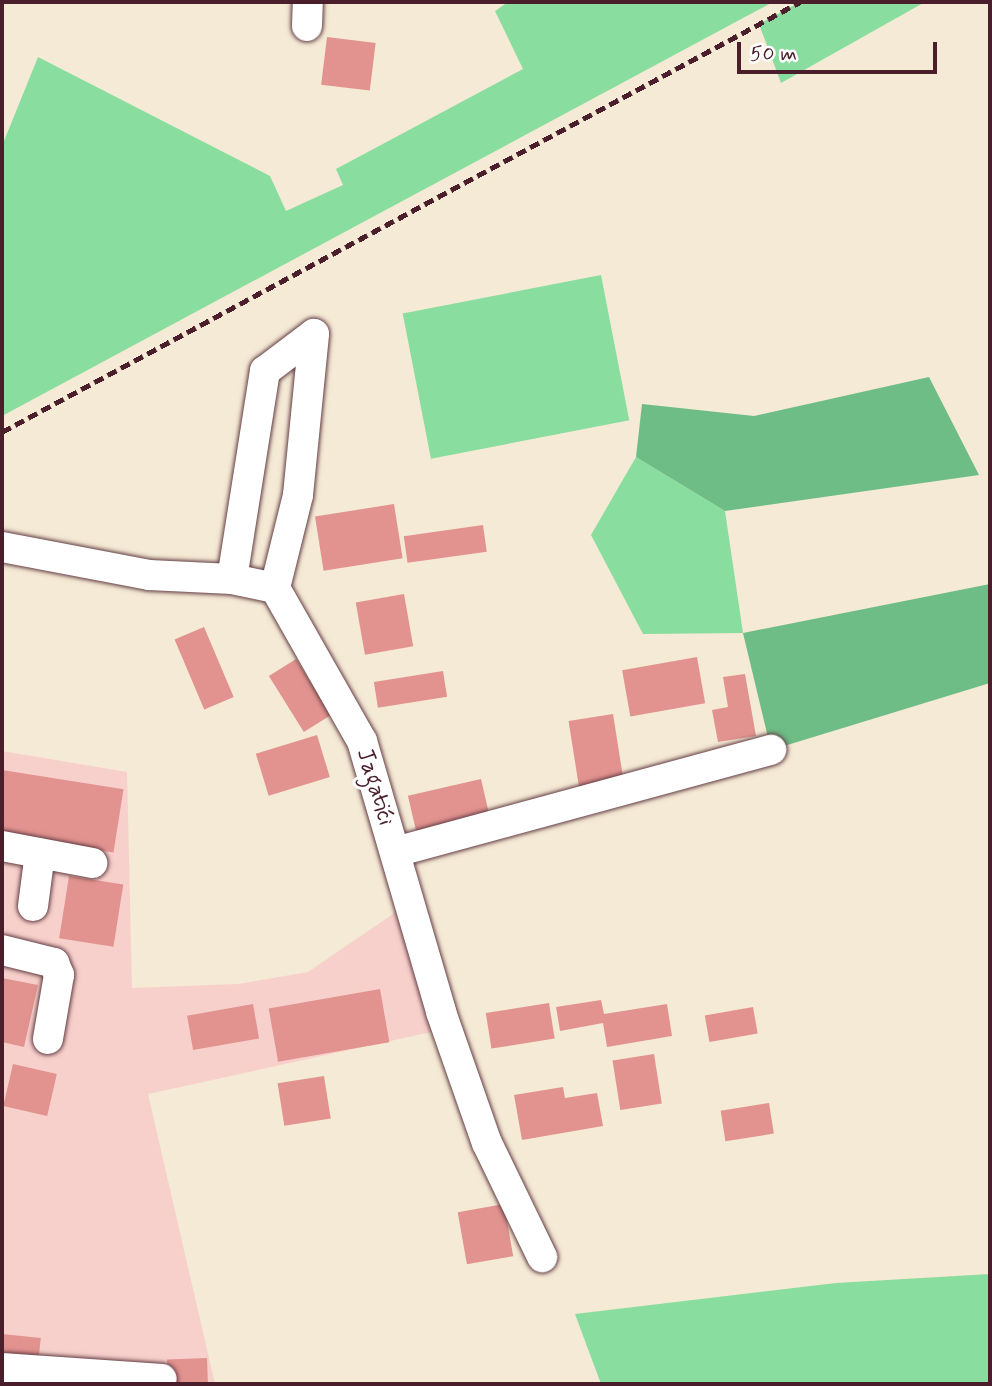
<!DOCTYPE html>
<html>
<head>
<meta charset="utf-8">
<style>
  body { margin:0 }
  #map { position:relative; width:992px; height:1386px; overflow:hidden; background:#f5ead5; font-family:Mynerve,sans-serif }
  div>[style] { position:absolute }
  .built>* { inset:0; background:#f7d0cb }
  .green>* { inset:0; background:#88dd9f; transform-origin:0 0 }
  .forest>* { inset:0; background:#6ebc86 }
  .building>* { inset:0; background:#e2938f; transform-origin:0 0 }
  .roads { filter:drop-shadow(0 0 2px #643d44) drop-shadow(0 0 2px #643d44) }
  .minor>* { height:30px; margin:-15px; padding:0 15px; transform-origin:15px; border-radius:15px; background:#fff }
  .rail>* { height:5px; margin-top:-2.5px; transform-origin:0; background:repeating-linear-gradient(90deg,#4a1f2b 0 10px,transparent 0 15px) }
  span { translate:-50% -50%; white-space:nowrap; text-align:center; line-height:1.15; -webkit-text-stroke:6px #fff; paint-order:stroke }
  .street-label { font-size:24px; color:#4a1f2b }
  .frame { position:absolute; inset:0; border:4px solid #4a1f2b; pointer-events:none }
  .scale { position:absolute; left:737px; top:42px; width:200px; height:32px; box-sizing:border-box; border:4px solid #4a1f2b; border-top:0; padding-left:9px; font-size:21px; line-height:24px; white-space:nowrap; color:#4a1f2b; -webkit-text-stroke:5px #fff; paint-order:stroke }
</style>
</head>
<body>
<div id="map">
  <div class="built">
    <div style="clip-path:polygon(2px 751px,127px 772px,132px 988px,238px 984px,308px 972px,396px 912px,436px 1031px,148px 1094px,215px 1384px,2px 1384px)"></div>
  </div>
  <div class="green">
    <div style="clip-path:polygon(508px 2px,773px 2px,2px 416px,2px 146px,38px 57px,270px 176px,286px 211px,343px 185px,336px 169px,523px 69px,495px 11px)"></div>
    <div style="clip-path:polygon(800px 2px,925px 2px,781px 83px,759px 24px)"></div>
    <div style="left:601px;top:275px;width:148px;height:202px;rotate:79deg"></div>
    <div style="clip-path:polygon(636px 457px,725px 511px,743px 633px,643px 634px,591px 535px)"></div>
    <div style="clip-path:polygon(990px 1274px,990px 1384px,601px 1384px,575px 1314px,836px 1283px)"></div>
  </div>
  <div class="forest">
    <div style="clip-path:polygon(929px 377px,979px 475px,725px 511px,636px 457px,642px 404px,754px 416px)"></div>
    <div style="clip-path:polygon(990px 584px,990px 683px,771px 750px,743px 633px)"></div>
  </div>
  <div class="building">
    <div style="left:327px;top:37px;width:49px;height:48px;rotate:7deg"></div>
    <div style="left:394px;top:504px;width:55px;height:80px;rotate:81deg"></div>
    <div style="left:483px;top:525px;width:27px;height:80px;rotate:82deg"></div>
    <div style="left:404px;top:594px;width:53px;height:49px;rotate:80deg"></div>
    <div style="left:204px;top:627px;width:76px;height:32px;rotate:67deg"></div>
    <div style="left:697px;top:657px;width:47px;height:76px;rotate:80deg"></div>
    <div style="left:296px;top:659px;width:66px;height:32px;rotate:58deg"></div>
    <div style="left:443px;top:671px;width:26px;height:70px;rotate:81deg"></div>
    <div style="clip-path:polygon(745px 674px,756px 736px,718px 742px,712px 710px,728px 707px,723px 677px)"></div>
    <div style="left:613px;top:714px;width:67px;height:45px;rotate:81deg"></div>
    <div style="left:317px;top:735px;width:44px;height:64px;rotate:73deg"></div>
    <div style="left:2px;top:770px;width:123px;height:64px;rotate:9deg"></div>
    <div style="left:481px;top:779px;width:39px;height:75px;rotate:77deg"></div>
    <div style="left:69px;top:876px;width:55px;height:63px;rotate:9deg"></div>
    <div style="clip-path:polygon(2px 978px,38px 985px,24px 1047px,2px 1042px)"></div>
    <div style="left:380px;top:989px;width:54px;height:113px;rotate:80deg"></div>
    <div style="clip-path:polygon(601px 1000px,604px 1014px,667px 1004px,672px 1036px,607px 1047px,603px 1023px,560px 1031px,556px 1007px)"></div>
    <div style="left:549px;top:1003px;width:36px;height:64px;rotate:81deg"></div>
    <div style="left:253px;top:1004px;width:35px;height:67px;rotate:80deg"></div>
    <div style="left:753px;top:1007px;width:27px;height:49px;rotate:80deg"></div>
    <div style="left:654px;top:1054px;width:50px;height:42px;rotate:81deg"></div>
    <div style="left:13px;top:1064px;width:45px;height:43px;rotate:13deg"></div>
    <div style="left:324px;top:1076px;width:43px;height:47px;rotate:81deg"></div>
    <div style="clip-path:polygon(563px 1087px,565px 1098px,597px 1093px,603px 1126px,522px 1140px,514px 1095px)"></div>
    <div style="left:769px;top:1103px;width:31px;height:49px;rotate:81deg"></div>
    <div style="left:504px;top:1204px;width:53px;height:47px;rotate:80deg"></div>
    <div style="left:2px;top:1334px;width:39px;height:28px;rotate:6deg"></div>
    <div style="left:207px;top:1358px;width:26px;height:40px;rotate:88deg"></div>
  </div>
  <div class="roads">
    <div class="minor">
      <div style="left:307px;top:26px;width:24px;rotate:-88deg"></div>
      <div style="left:2px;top:547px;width:150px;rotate:10.8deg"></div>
      <div style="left:149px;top:575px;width:83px;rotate:2.8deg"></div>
      <div style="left:232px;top:579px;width:44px;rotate:11.8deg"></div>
      <div style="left:275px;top:588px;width:176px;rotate:60.4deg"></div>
      <div style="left:362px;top:741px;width:282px;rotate:73.7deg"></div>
      <div style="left:441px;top:1012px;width:139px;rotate:70.7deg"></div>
      <div style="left:487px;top:1143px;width:127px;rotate:64.2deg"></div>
      <div style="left:232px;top:579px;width:211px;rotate:-81deg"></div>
      <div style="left:265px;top:371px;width:61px;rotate:-37.1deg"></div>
      <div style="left:275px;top:588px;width:96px;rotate:-76.1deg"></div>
      <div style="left:298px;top:495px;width:162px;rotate:-84.3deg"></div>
      <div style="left:2px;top:846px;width:92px;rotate:10.7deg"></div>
      <div style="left:395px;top:852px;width:390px;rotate:-15.2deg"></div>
      <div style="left:33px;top:906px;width:53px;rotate:-82.5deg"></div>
      <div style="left:2px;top:950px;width:54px;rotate:14deg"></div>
      <div style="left:54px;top:963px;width:13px;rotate:67deg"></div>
      <div style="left:59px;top:975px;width:65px;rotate:99.8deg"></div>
      <div style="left:2px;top:1368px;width:160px;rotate:3.9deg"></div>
    </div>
  </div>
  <div class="rail">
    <div style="left:2px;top:432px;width:906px;rotate:-28.32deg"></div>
  </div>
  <div class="street-label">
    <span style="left:375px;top:787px;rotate:73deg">Jagatići</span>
  </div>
  <div class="frame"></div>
  <div class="scale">50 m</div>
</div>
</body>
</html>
